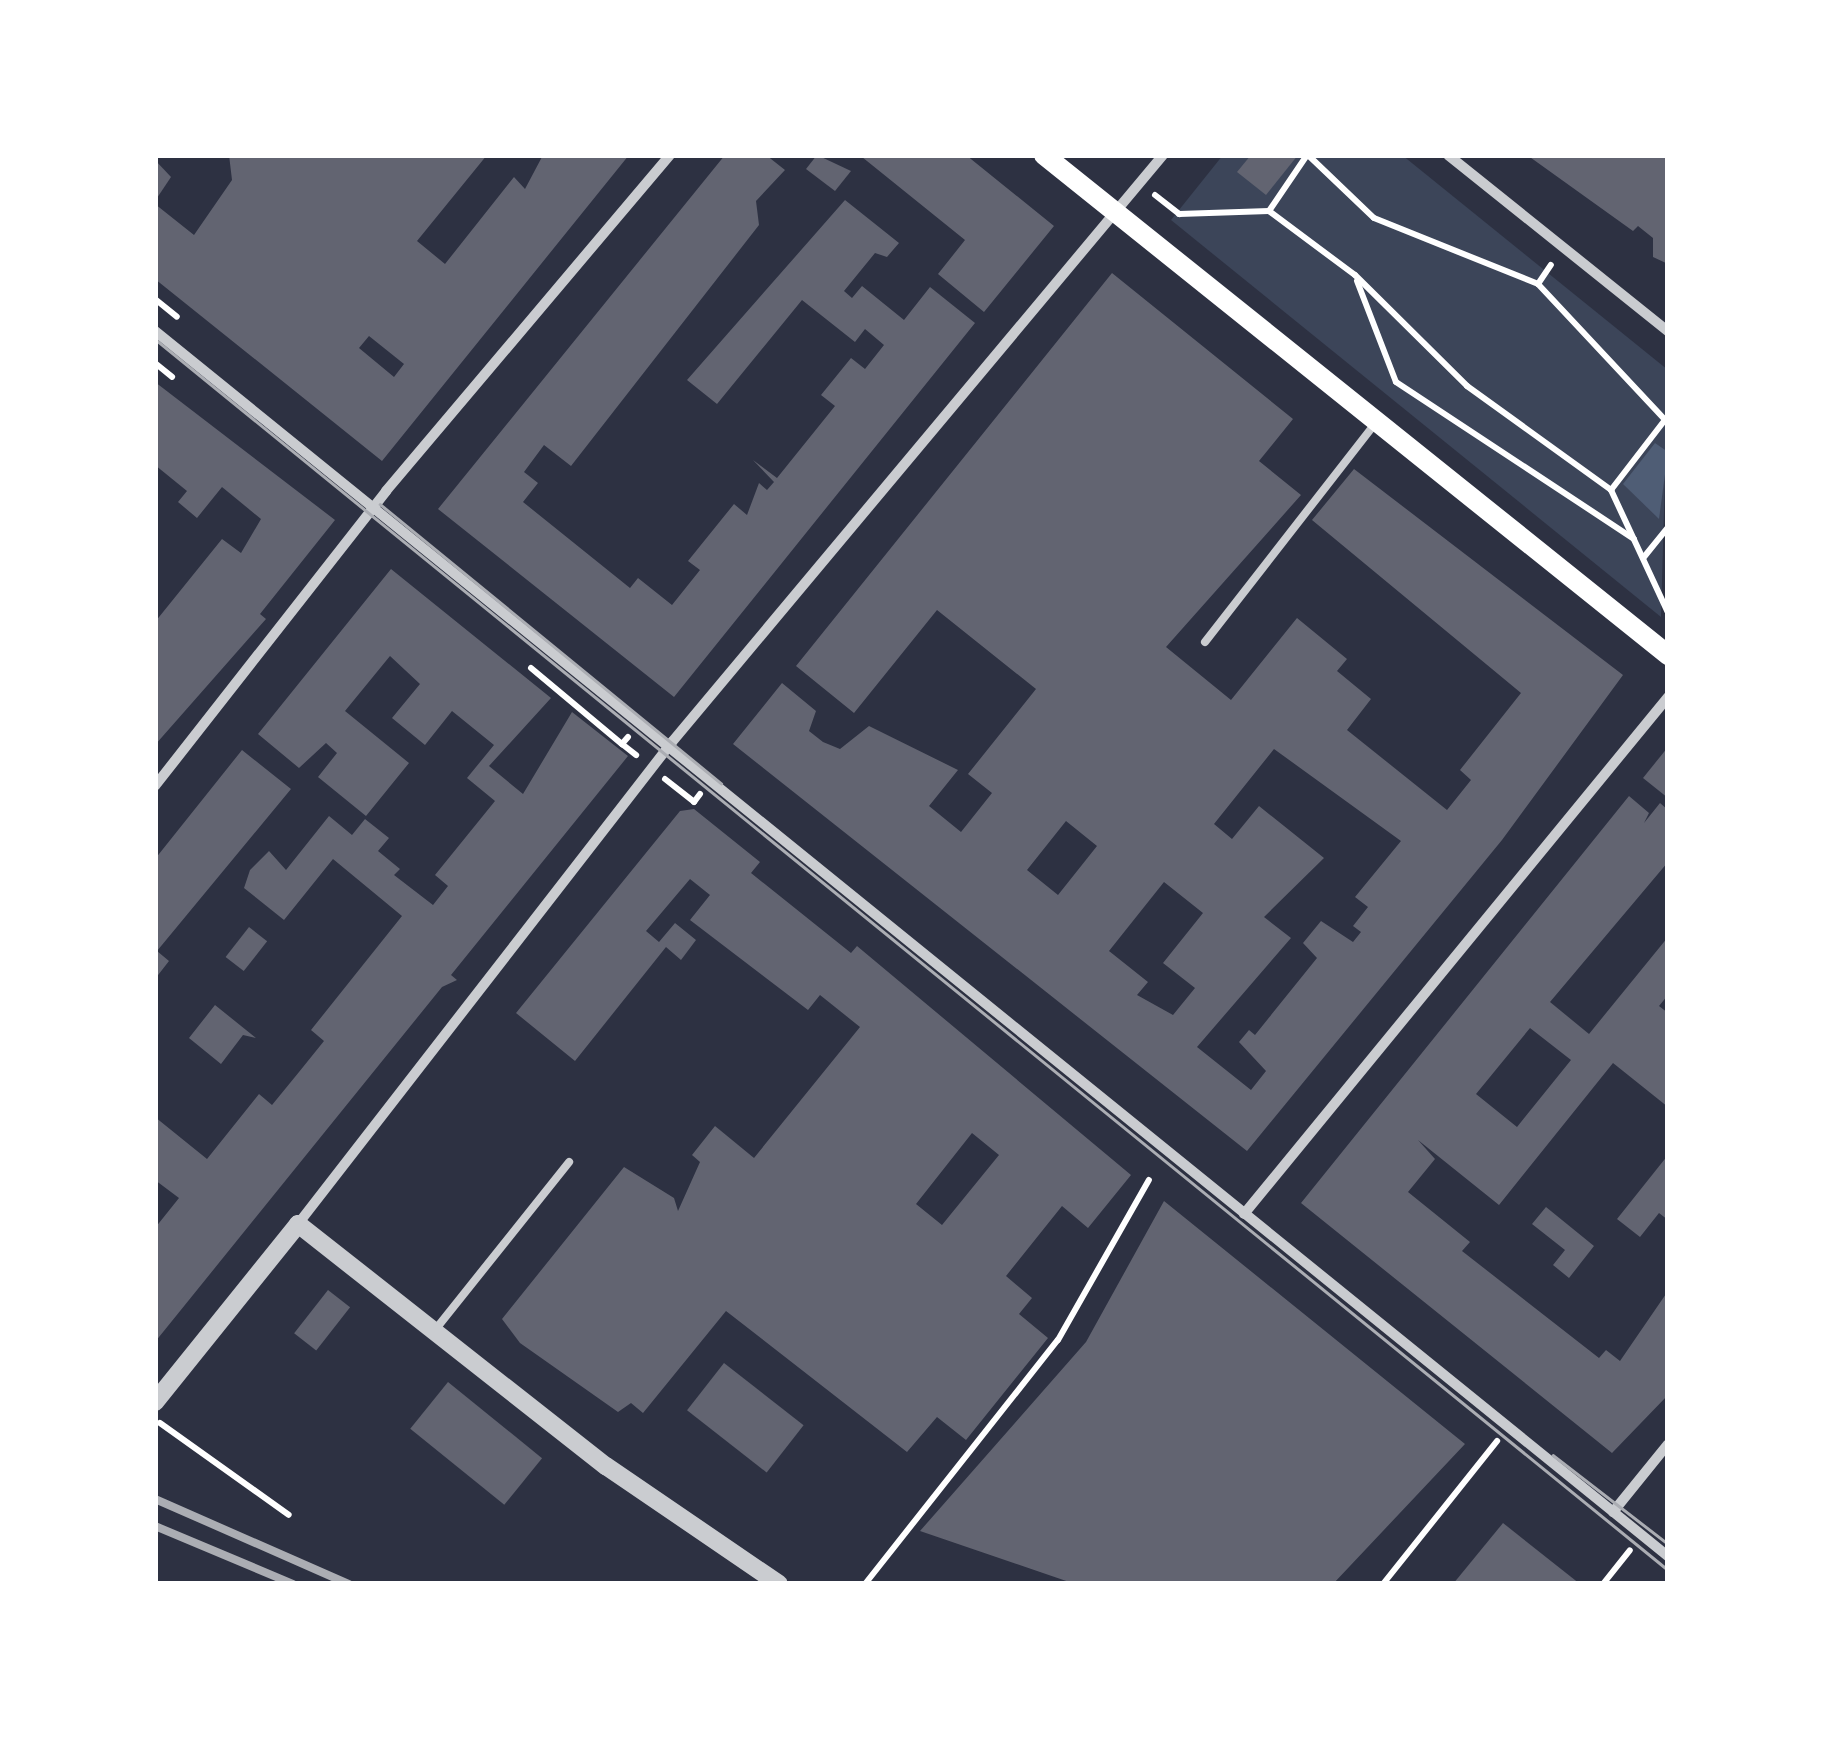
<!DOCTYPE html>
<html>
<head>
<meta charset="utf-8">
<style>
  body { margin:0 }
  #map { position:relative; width:1823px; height:1739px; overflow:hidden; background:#2d3142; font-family:"IBM Plex Serif",serif }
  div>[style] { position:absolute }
  .green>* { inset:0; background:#3c4559 }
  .water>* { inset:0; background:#4f5d75 }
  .building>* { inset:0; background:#626471; transform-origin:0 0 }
  .path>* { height:6px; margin:-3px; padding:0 3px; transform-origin:3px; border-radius:3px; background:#fff }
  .service>* { height:8px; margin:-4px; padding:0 4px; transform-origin:4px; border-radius:4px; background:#caccd0 }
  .minor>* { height:10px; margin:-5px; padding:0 5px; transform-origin:5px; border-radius:5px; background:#caccd0 }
  .tertiary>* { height:18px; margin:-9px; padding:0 9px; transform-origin:9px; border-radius:9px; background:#caccd0 }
  .secondary>* { height:20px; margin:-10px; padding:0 10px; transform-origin:10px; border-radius:10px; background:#fff }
  .tram>* { height:2.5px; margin:-1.25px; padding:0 1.25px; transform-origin:1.25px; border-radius:1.25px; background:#abadb3 }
  .rail>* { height:8px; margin:-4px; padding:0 4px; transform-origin:4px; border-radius:4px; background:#abadb3 }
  span { translate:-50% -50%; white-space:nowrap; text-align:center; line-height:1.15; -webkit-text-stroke:10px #fff; paint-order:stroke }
  .frame { position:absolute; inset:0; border:158px solid #fff; pointer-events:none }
</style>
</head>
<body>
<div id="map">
  <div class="green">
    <div style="clip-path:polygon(1223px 155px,1402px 155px,1668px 370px,1661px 617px,1171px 220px)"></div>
  </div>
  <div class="water">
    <div style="clip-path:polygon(1655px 443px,1668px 452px,1659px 519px,1623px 484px)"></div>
  </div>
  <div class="building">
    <div style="clip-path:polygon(evenodd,229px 155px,487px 155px,417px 241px,445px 264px,514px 177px,525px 189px,543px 155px,629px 155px,382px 461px,155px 279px,155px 204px,194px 235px,232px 180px,229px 155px,369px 336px,404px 364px,394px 377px,359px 348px,369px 336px)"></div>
    <div style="clip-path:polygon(725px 155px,766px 155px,785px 170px,756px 201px,759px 225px,571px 466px,544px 445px,524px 472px,538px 483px,523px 502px,630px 588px,638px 578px,672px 605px,700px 570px,688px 561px,734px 504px,747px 515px,759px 483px,767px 490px,774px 482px,753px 460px,777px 478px,835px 406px,821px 395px,851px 358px,865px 369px,884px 345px,865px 329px,855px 342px,802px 300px,717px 404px,687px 380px,845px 200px,899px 243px,887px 257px,875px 253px,844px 291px,852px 298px,862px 286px,904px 320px,930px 287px,975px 323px,674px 697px,438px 509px)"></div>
    <div style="clip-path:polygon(817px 155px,851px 171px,835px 191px,806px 169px)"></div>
    <div style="clip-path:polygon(966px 155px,1054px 226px,984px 312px,938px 274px,965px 240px,862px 157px)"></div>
    <div style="clip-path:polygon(1251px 155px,1298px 155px,1266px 195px,1237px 172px)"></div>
    <div style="clip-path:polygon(1527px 155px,1668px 155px,1668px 264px,1653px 257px,1653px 238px,1638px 226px,1633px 231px)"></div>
    <div style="clip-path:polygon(155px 160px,171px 177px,155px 201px)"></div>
    <div style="clip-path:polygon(evenodd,1112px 273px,1293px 419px,1259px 461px,1301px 495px,1166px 647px,1231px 700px,1297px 618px,1347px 659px,1337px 671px,1371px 699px,1347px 730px,1447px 810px,1471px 780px,1460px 770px,1521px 693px,1312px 520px,1354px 469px,1623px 675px,1502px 840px,1247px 1151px,733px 744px,782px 683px,816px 711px,809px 731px,823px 742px,840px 749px,869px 726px,958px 770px,929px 806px,961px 832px,992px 793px,968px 774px,1036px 689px,937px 610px,854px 713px,796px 666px,1112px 273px,1274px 749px,1401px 841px,1355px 897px,1368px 907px,1353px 926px,1361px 932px,1353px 942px,1321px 921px,1303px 943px,1317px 958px,1255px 1035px,1249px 1030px,1239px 1042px,1266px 1071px,1251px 1090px,1197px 1047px,1291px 938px,1264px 917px,1324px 858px,1259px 806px,1232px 839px,1214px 824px,1274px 749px,1112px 273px,1066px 821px,1097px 846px,1058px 895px,1027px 870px,1066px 821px,1112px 273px,1164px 882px,1203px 913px,1163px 963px,1195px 988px,1173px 1015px,1137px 995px,1148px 982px,1109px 951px,1164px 882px)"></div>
    <div style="clip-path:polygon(155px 382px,335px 520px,260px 614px,266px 619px,155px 745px,155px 622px,222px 539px,241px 553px,261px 519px,222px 487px,197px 518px,178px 502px,187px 491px,155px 465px)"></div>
    <div style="clip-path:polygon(391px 569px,551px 698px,489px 766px,523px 794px,572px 712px,628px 756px,451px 975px,457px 980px,442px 987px,155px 1342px,155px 1228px,179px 1198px,155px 1180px,155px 1117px,207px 1159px,259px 1094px,272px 1105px,299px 1072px,324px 1041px,311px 1030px,402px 916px,333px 859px,284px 920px,244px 888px,250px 870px,269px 851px,286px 870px,329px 816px,352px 835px,365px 819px,389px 838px,378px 851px,400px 869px,394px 875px,433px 905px,448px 886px,435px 875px,495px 801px,467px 778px,494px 745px,452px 711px,425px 745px,392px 718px,420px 684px,390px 656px,345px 711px,409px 763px,366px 816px,318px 777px,337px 753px,326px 743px,299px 768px,258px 734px)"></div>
    <div style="clip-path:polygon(1668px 747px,1668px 798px,1643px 778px)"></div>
    <div style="clip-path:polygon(242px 750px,291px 789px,157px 951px,169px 961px,155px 979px,155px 859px)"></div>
    <div style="clip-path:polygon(evenodd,1629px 796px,1649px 813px,1644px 823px,1660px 803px,1668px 810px,1668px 862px,1550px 1002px,1589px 1034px,1668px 937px,1668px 995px,1659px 1006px,1668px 1013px,1668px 1107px,1613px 1063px,1499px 1205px,1418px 1140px,1435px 1159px,1408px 1192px,1470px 1242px,1462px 1251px,1599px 1358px,1606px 1350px,1620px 1361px,1668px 1291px,1668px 1395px,1612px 1453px,1301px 1203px,1629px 796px,1530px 1028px,1571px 1060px,1517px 1127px,1476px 1094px,1530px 1028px)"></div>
    <div style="clip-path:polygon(evenodd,694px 809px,760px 862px,751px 873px,851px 953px,857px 946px,1131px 1175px,1088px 1228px,1062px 1206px,1006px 1276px,1032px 1298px,1019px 1314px,1048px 1338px,966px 1440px,937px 1417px,907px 1452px,726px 1311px,643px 1413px,631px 1403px,618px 1412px,520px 1343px,502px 1319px,624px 1167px,674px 1198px,678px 1211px,700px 1162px,692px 1155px,715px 1126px,754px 1158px,860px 1027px,820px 995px,808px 1010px,690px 920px,710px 895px,690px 879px,646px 931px,659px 942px,675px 923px,696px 940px,681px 960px,666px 947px,575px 1061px,516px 1013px,680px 811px,694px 809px,972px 1133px,999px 1155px,942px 1225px,916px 1204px,972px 1133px)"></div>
    <div style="left:249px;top:927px;width:23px;height:38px;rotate:38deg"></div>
    <div style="clip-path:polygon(215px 1005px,256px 1038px,243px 1035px,221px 1064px,189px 1038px)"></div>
    <div style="clip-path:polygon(1668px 1155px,1668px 1220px,1659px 1213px,1640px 1237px,1617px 1219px)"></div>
    <div style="clip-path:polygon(1164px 1201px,1465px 1444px,1333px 1584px,1075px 1584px,920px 1531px,1086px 1342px)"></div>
    <div style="clip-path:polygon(1546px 1207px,1594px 1246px,1569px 1278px,1553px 1265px,1565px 1250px,1532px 1224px)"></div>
    <div style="left:328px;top:1290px;width:28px;height:55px;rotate:38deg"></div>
    <div style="left:724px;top:1363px;width:101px;height:60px;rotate:38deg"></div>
    <div style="left:448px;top:1382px;width:121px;height:60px;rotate:39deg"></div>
    <div style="clip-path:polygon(1503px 1523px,1580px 1584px,1453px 1584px)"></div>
  </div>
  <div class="path">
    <div style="left:1308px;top:155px;width:91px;rotate:43.7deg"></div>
    <div style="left:1374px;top:218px;width:177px;rotate:21.9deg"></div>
    <div style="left:1538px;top:284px;width:190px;rotate:46.9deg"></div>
    <div style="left:1155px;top:195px;width:31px;rotate:38deg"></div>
    <div style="left:1179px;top:214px;width:90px;rotate:-1.9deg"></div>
    <div style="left:1269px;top:211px;width:107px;rotate:36.7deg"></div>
    <div style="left:1355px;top:275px;width:158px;rotate:44.7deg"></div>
    <div style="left:1467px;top:386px;width:178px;rotate:35.8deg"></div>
    <div style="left:1611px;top:490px;width:136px;rotate:65.1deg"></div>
    <div style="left:1269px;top:211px;width:68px;rotate:-55.8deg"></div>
    <div style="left:1357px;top:281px;width:108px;rotate:68.9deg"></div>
    <div style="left:1396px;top:382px;width:285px;rotate:33.4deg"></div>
    <div style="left:1538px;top:284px;width:23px;rotate:-56deg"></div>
    <div style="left:155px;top:299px;width:28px;rotate:39deg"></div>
    <div style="left:155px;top:363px;width:22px;rotate:39deg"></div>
    <div style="left:1611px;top:490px;width:88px;rotate:-52.4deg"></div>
    <div style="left:1644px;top:557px;width:38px;rotate:-51deg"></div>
    <div style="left:531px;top:668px;width:119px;rotate:39.9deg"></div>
    <div style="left:628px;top:737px;width:9px;rotate:131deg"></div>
    <div style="left:622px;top:744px;width:18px;rotate:38deg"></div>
    <div style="left:665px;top:779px;width:37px;rotate:38deg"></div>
    <div style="left:694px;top:802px;width:10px;rotate:-53deg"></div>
    <div style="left:160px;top:1423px;width:158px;rotate:35.5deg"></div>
    <div style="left:865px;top:1584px;width:311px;rotate:-51.7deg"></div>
    <div style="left:1058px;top:1340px;width:184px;rotate:-60.4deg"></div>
    <div style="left:1383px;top:1584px;width:183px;rotate:-51.4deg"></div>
    <div style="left:1603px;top:1584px;width:43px;rotate:-51.5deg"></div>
  </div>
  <div class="service">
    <div style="left:1205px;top:642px;width:279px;rotate:-52.1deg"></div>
    <div style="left:435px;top:1330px;width:215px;rotate:-51.4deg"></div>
  </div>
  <div class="minor">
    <div style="left:1448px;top:155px;width:282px;rotate:38.7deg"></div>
    <div style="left:155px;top:331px;width:1947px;rotate:39deg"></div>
    <div style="left:155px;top:786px;width:375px;rotate:-51.9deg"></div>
    <div style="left:386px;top:491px;width:440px;rotate:-49.8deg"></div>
    <div style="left:1244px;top:1214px;width:669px;rotate:-50.64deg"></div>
    <div style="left:298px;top:1224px;width:610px;rotate:-52.19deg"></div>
    <div style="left:672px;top:742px;width:765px;rotate:-50.09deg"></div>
    <div style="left:1613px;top:1512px;width:87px;rotate:-51deg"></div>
  </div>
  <div class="tertiary">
    <div style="left:155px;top:1402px;width:228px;rotate:-51.2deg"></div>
    <div style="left:298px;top:1224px;width:392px;rotate:38.2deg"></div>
    <div style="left:606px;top:1466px;width:209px;rotate:34.3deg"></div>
  </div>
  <div class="secondary">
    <div style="left:1044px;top:155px;width:800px;rotate:38.7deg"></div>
  </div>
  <div class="tram">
    <div style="left:155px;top:339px;width:1951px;rotate:39.13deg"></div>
    <div style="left:380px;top:504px;width:441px;rotate:39.3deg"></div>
    <div style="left:1553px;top:1455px;width:145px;rotate:37.7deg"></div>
  </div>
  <div class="rail">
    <div style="left:155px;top:1499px;width:212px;rotate:23.7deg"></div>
    <div style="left:155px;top:1526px;width:150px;rotate:22.8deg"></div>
  </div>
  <div class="frame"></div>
</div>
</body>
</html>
